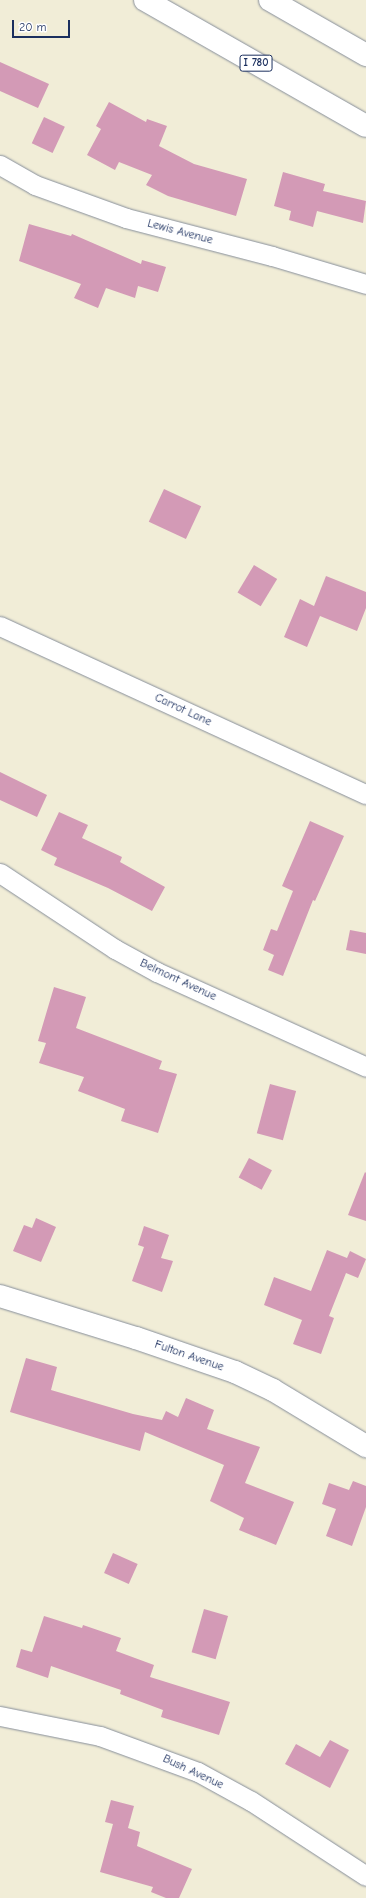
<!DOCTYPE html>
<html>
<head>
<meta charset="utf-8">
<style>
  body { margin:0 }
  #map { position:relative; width:366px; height:1898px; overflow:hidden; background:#f1edd7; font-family:"Comic Neue",sans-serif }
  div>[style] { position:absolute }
  .building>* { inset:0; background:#d39ab6; transform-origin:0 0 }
  .roads { filter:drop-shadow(0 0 1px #868e9a) drop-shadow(0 0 1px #868e9a) }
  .street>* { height:19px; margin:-9.5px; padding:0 9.5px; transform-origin:9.5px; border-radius:9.5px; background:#fff }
  .secondary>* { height:22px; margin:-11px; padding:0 11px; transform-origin:11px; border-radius:11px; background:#fff }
  .highway>* { height:22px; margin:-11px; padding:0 11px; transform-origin:11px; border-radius:11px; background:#fff }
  span { translate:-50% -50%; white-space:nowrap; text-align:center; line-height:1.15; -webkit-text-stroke:3px #fff; paint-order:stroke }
  .shield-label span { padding:1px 3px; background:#fff; border:1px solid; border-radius:3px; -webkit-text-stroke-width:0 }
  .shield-label { font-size:11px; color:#1b2f5e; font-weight:700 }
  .street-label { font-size:12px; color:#1b2f5e }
  .scale { position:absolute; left:12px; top:20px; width:58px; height:18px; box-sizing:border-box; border:2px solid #1b2f5e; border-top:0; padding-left:5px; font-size:12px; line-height:14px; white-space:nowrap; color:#1b2f5e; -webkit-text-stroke:3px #fff; paint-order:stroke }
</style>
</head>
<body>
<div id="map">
  <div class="building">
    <div style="clip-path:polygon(0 62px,49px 84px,38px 108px,0 91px)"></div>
    <div style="clip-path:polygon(109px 102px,146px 122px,147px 119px,167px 126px,159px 146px,194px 164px,247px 179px,236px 216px,168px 196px,146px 185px,152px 175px,119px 162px,115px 170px,87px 155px,101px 129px,96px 126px)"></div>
    <div style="left:44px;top:117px;width:23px;height:29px;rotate:25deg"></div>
    <div style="clip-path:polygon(283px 172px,325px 184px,323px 191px,366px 201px,363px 223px,317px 211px,313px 227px,289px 220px,291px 211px,274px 206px)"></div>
    <div style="clip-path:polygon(29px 224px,71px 236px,72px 234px,141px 264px,142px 260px,166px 267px,158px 292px,138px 286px,135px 298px,106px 288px,98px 308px,74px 298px,81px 284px,19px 261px)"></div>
    <div style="left:164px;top:489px;width:41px;height:36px;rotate:25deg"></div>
    <div style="left:254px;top:565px;width:27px;height:32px;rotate:31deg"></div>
    <div style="clip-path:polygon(326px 576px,366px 592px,366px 608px,357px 631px,320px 616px,307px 647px,284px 637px,300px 599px,314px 606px)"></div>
    <div style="clip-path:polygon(0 772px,47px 795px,37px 817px,0 800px)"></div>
    <div style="clip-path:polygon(59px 812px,88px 825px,82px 838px,122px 857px,120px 862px,165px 887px,152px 911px,108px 888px,54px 865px,57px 858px,41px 850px)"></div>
    <div style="clip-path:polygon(310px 821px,344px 836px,315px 901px,313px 900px,283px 976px,268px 970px,274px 955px,263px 950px,271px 929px,277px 931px,293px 891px,282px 886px)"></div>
    <div style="clip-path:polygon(350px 930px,366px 933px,366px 954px,346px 950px)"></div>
    <div style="clip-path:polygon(54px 987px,86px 997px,76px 1028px,162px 1061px,159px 1069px,177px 1074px,158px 1133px,121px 1121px,125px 1109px,78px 1091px,84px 1077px,39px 1063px,46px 1043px,38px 1041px)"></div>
    <div style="left:270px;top:1084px;width:27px;height:51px;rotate:15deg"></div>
    <div style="left:249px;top:1158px;width:26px;height:22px;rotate:28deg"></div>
    <div style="clip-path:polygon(365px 1172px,366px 1173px,366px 1221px,348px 1215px)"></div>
    <div style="clip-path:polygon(36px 1218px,56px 1227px,41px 1262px,13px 1251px,24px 1225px,32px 1228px)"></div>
    <div style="clip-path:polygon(144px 1226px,169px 1235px,161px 1258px,173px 1261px,162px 1292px,132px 1281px,144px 1247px,138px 1245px)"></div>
    <div style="clip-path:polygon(327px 1250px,347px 1258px,350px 1251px,366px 1259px,358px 1278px,346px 1273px,329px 1316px,334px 1318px,321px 1354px,293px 1344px,302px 1320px,264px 1305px,274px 1277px,311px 1291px)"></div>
    <div style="clip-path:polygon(26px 1358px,57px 1367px,51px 1390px,133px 1414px,162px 1420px,166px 1411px,178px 1417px,186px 1398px,214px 1410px,207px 1429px,260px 1447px,245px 1483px,294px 1502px,276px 1545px,239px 1530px,244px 1518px,210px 1501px,224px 1465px,145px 1432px,140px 1451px,10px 1412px)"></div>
    <div style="clip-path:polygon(353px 1481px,366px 1486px,366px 1507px,352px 1546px,326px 1536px,336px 1509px,322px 1504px,329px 1483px,349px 1490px)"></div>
    <div style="left:113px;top:1553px;width:27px;height:22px;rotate:24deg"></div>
    <div style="left:204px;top:1609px;width:25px;height:45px;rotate:16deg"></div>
    <div style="clip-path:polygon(44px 1616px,82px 1628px,83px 1625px,121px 1638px,116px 1651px,154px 1665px,150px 1677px,230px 1702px,219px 1735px,161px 1717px,163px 1710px,120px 1694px,121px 1690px,51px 1666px,48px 1678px,16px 1667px,21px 1649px,32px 1652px)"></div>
    <div style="clip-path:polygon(330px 1740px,349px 1750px,330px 1788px,285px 1764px,296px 1744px,320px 1757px)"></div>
    <div style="clip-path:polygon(111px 1800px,134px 1806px,128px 1828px,140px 1832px,137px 1846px,192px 1869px,179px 1898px,166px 1898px,151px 1892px,153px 1887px,100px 1872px,113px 1824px,105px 1822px)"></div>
  </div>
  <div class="roads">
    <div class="street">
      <div style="left:0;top:165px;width:40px;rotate:29.7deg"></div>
      <div style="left:35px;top:185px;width:97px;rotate:19.9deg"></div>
      <div style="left:126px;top:218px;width:151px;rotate:14.6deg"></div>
      <div style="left:272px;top:256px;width:98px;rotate:16.6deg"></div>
      <div style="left:0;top:626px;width:403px;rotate:24.7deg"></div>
      <div style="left:0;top:873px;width:138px;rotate:33.5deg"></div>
      <div style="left:115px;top:949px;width:48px;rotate:28.7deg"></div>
      <div style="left:157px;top:972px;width:230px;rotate:24.4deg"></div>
      <div style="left:0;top:1716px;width:102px;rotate:11.3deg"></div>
      <div style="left:100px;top:1736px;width:104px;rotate:20.2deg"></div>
      <div style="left:198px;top:1772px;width:60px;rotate:28.7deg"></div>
      <div style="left:251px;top:1801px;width:137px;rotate:33.1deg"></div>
    </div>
    <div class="secondary">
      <div style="left:0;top:1296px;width:142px;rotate:17.2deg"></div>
      <div style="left:136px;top:1338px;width:105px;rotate:19deg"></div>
      <div style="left:235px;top:1372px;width:42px;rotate:25.3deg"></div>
      <div style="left:273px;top:1390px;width:109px;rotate:31.1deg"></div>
    </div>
    <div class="highway">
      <div style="left:145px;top:0;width:254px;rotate:29.7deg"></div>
      <div style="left:270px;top:0;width:111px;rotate:29.8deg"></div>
    </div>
  </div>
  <div class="shield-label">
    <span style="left:256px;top:63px">I 780</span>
  </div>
  <div class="street-label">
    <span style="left:180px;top:232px;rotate:15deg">Lewis Avenue</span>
    <span style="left:183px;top:710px;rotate:25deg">Carrot Lane</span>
    <span style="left:178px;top:980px;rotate:25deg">Belmont Avenue</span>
    <span style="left:189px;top:1356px;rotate:19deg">Fulton Avenue</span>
    <span style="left:193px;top:1772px;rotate:25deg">Bush Avenue</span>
  </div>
  <div class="scale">20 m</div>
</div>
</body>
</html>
